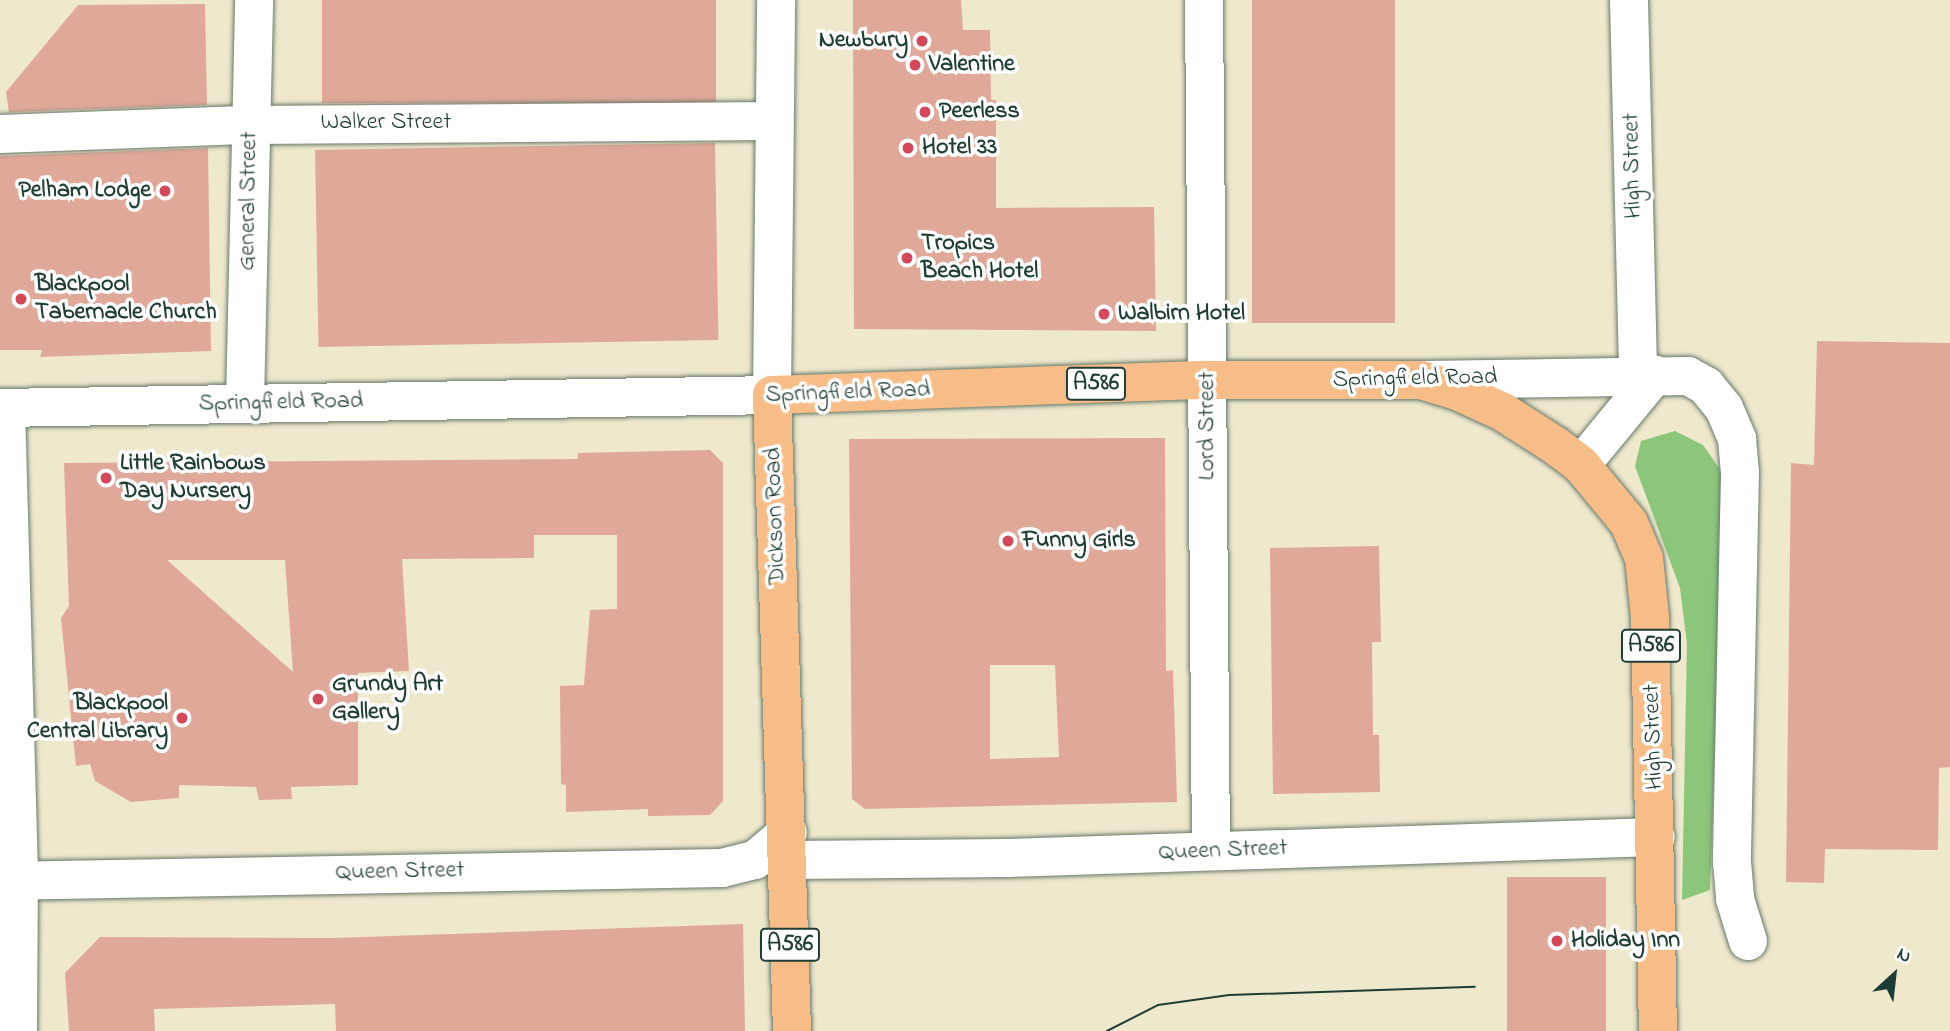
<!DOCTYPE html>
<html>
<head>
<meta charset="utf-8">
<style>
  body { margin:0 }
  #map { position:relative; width:1950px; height:1031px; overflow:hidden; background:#eee8cd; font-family:"Indie Flower",sans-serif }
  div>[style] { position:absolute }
  .green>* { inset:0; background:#8bc67b }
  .building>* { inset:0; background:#dfa899; transform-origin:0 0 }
  .roads { filter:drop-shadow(0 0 2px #67796a) drop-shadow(0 0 2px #67796a) }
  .minor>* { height:38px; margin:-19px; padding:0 19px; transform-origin:19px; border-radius:19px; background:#fff }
  .major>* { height:38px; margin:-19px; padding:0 19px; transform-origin:19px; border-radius:19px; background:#f7bd88 }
  .tram>* { height:2px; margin:-1px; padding:0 1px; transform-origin:1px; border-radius:1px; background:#1f3d34 }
  .dots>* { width:19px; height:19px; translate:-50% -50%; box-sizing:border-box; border:4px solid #fff; border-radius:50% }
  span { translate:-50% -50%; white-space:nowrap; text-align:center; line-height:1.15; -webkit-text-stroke:7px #fff; paint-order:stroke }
  .shield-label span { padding:2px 5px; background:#fff; border:2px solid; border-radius:5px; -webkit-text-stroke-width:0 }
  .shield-label { font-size:23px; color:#1f3d34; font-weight:700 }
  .poi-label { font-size:24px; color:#1f3d34; font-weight:700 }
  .right { translate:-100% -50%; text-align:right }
  .left { translate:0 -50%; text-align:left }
  .street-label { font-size:24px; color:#1f3d34 }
  .north { position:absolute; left:1859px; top:940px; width:70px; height:70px; -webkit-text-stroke:5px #fff; paint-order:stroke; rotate:27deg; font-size:19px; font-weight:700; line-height:28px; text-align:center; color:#1f3d34 }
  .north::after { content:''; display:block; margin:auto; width:24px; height:32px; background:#1f3d34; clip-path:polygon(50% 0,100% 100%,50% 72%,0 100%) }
</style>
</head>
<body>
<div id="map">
  <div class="green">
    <div style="clip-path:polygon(1675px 431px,1703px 445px,1724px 475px,1710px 890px,1682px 900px,1687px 644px,1680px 588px,1635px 466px,1641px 441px)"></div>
  </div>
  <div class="building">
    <div style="left:322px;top:0;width:394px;height:103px"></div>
    <div style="clip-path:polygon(853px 0,961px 0,963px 30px,990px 30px,991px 100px,996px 100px,996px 208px,1154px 207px,1156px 331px,854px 329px)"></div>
    <div style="left:1252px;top:0;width:143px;height:323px"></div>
    <div style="clip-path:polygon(205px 4px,207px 105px,9px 112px,6px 92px,78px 5px)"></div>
    <div style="left:715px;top:143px;width:197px;height:400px;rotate:89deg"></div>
    <div style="clip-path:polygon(208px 148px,211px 351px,40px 357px,42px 350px,0 350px,0 156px)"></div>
    <div style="clip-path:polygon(1817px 341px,1950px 343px,1950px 767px,1939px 768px,1938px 850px,1825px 849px,1824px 883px,1786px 882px,1791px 463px,1814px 465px)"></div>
    <div style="clip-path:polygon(evenodd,1165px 438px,1166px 671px,1173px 670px,1177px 802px,865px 809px,852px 799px,849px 439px,1165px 438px,990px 665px,1055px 665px,1059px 757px,990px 759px,990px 665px)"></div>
    <div style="clip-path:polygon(evenodd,710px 450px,723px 463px,723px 801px,710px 815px,648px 816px,648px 809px,566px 812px,566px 785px,561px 784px,560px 686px,584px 685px,590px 610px,617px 609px,617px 535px,534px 535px,534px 558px,402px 559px,409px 671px,358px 673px,358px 785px,291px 787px,292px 799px,259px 800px,256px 787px,179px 785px,179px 798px,131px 802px,95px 781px,90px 764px,76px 766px,61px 618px,69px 606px,64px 463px,578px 459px,578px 453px,710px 450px,167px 560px,285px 560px,293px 672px,167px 560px)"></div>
    <div style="clip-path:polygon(1379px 546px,1381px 642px,1372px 642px,1373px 735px,1379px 735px,1380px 792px,1273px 794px,1270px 548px)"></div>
    <div style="left:1606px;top:877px;width:154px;height:99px;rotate:90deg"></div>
    <div style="clip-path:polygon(743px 924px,745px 1031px,336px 1031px,335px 1004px,154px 1009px,155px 1031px,69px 1031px,65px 973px,100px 937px,333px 938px)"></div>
  </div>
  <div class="roads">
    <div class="minor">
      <div style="left:1204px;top:0;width:851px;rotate:89.53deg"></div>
      <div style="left:1629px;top:0;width:375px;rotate:88.6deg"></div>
      <div style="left:0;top:134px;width:251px;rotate:-2.1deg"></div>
      <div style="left:251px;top:125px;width:522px;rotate:-0.44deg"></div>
      <div style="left:1426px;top:380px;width:262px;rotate:-0.9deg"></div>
      <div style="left:1688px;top:376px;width:21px;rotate:29deg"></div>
      <div style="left:1706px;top:386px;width:28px;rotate:51deg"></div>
      <div style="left:1724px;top:408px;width:34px;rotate:67deg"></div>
      <div style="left:1737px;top:439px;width:33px;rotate:85deg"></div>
      <div style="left:1740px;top:472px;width:390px;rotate:91.2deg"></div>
      <div style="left:1732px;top:862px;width:37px;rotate:85deg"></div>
      <div style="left:1735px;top:899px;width:44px;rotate:72.8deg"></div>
      <div style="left:245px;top:403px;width:403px;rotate:-88.7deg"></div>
      <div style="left:0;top:408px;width:772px;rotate:-0.96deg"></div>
      <div style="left:772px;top:395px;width:395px;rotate:-89.4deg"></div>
      <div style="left:6px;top:408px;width:472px;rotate:88.4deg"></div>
      <div style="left:19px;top:880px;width:151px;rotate:90.4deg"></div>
      <div style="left:1581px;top:465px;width:117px;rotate:-50.6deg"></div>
      <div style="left:789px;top:860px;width:219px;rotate:-0.5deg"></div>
      <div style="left:1008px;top:858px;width:648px;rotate:-1.86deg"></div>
      <div style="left:0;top:881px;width:722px;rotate:-1.03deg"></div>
      <div style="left:722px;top:868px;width:34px;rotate:-14deg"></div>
      <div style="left:755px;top:860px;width:43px;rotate:-40.3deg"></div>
    </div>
    <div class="major">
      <div style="left:792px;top:1031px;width:636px;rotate:-91.8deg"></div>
      <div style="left:772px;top:395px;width:435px;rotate:-2deg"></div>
      <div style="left:1207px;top:380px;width:214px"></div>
      <div style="left:1421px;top:380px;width:38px;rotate:17deg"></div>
      <div style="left:1457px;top:391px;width:51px;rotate:24.5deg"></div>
      <div style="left:1503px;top:412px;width:63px;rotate:32.7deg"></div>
      <div style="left:1556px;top:446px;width:31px;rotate:37deg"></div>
      <div style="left:1581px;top:465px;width:75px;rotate:50.4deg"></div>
      <div style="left:1629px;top:523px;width:38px;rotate:67deg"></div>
      <div style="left:1644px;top:558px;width:59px;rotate:84.2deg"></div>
      <div style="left:1650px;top:617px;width:414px;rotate:88.9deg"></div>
    </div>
  </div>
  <div class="tram">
    <div style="left:1107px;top:1031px;width:57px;rotate:-27deg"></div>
    <div style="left:1158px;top:1005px;width:72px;rotate:-8deg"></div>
    <div style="left:1229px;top:995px;width:246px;rotate:-1.9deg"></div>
  </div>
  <div class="dots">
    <div style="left:922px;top:41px;background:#d1495b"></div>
    <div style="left:915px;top:65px;background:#d1495b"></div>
    <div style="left:925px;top:112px;background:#d1495b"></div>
    <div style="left:908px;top:148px;background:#d1495b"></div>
    <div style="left:165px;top:191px;background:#d1495b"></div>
    <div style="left:907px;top:258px;background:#d1495b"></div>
    <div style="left:21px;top:299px;background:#d1495b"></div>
    <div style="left:1104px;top:314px;background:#d1495b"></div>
    <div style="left:106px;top:478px;background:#d1495b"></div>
    <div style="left:1008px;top:541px;background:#d1495b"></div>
    <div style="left:318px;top:699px;background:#d1495b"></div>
    <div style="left:182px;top:718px;background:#d1495b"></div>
    <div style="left:1557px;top:941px;background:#d1495b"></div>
  </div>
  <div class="shield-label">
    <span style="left:1096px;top:384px">A586</span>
    <span style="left:1651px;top:646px">A586</span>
    <span style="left:790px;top:945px">A586</span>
  </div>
  <div class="poi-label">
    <span class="right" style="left:908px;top:41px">Newbury</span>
    <span class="left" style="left:929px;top:65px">Valentine</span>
    <span class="left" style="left:939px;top:112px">Peerless</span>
    <span class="left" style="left:922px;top:148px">Hotel 33</span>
    <span class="right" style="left:151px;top:191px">Pelham Lodge</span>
    <span class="left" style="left:921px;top:258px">Tropics<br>Beach Hotel</span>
    <span class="left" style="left:35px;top:299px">Blackpool<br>Tabernacle Church</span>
    <span class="left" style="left:1118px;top:314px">Walbirn Hotel</span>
    <span class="left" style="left:120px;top:478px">Little Rainbows<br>Day Nursery</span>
    <span class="left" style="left:1022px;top:541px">Funny Girls</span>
    <span class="left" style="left:332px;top:699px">Grundy Art<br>Gallery</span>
    <span class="right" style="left:168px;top:718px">Blackpool<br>Central Library</span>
    <span class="left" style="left:1571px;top:941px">Holiday Inn</span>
  </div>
  <div class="street-label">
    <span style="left:386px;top:123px">Walker Street</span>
    <span style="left:1633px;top:166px;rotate:-91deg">High Street</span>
    <span style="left:249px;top:201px;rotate:-89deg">General Street</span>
    <span style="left:1415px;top:379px;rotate:-1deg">Springfield Road</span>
    <span style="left:848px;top:393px;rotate:-2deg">Springfield Road</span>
    <span style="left:281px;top:403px;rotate:-1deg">Springfield Road</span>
    <span style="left:1208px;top:426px;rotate:-90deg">Lord Street</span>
    <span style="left:776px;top:516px;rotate:-92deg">Dickson Road</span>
    <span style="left:1654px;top:737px;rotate:-92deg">High Street</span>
    <span style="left:1223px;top:851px;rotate:-2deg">Queen Street</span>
    <span style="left:400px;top:872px;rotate:-1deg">Queen Street</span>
  </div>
  <div class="north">N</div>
</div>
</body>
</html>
